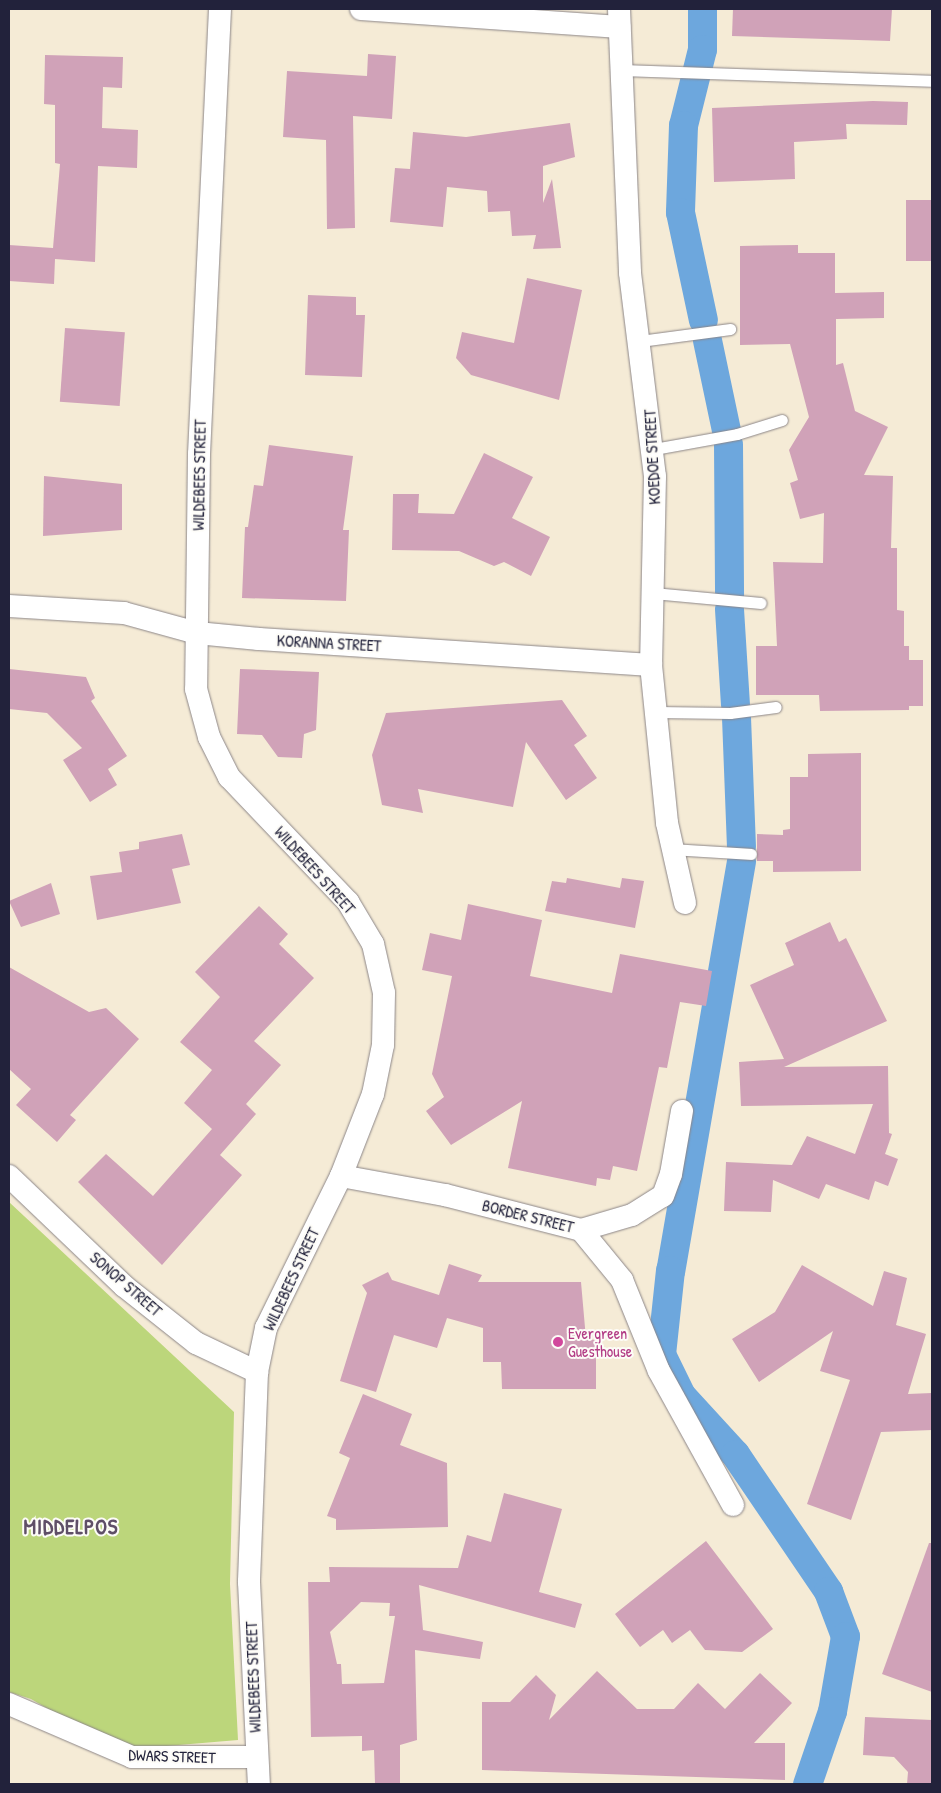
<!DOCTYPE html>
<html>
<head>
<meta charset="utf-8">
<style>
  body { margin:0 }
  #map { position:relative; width:941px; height:1793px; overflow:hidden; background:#f5ebd6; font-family:"Patrick Hand",sans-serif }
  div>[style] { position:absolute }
  .green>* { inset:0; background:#bcd67b }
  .canal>* { height:29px; margin:-14.5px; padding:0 14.5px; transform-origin:14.5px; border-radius:14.5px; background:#6da7dd }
  .building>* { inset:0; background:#d0a2b8; transform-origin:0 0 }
  .roads { filter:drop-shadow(0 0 1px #8c8688) drop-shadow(0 0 1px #8c8688) }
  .lane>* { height:11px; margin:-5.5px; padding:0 5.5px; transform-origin:5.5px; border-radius:5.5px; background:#fff }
  .street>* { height:22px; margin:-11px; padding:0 11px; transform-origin:11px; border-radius:11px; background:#fff }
  .dots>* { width:14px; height:14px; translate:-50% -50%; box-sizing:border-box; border:2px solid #fdfcf7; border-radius:50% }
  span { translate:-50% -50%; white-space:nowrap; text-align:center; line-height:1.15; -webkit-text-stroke:4px #fdfcf7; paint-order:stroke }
  .street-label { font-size:16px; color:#22223b }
  .hotel-label { font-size:16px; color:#b23c85 }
  .left { translate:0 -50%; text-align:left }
  .district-label { font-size:21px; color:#5f4f67; font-weight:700; letter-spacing:1px }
  .frame { position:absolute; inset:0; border:10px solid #22223b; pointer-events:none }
</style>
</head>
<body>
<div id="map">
  <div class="green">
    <div style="clip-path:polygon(9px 1202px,234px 1412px,230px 1584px,238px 1740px,119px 1750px,31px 1699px,9px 1692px)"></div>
  </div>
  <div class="canal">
    <div style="left:702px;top:9px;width:40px;rotate:90deg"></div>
    <div style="left:702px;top:49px;width:78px;rotate:104deg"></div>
    <div style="left:683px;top:125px;width:87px;rotate:92deg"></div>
    <div style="left:680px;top:212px;width:110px;rotate:78deg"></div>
    <div style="left:707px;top:340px;width:92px;rotate:78.1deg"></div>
    <div style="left:728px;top:444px;width:151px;rotate:89.6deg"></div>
    <div style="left:729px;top:609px;width:95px;rotate:86.4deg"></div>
    <div style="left:736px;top:717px;width:129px;rotate:87.8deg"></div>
    <div style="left:741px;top:861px;width:415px;rotate:99.8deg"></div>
    <div style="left:670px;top:1270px;width:84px;rotate:96.1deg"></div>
    <div style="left:661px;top:1354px;width:46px;rotate:64deg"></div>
    <div style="left:681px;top:1395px;width:80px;rotate:47.5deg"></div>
    <div style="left:735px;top:1454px;width:166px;rotate:55.8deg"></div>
    <div style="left:828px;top:1591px;width:48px;rotate:69.3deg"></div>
    <div style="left:845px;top:1636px;width:76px;rotate:99.8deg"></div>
    <div style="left:832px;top:1711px;width:77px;rotate:108.9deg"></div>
  </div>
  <div class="building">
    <div style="clip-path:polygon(733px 9px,892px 9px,890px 41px,732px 36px)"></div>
    <div style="clip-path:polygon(368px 54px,396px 56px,392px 119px,353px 116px,355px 228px,327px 229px,326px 140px,283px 137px,287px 71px,367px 76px)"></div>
    <div style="clip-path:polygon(45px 55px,123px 57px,122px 88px,103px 87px,102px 128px,138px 130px,137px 168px,98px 166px,95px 262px,55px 259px,54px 284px,9px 281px,9px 245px,53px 248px,60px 164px,55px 163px,55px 105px,44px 104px)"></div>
    <div style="clip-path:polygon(873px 101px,908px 102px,907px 125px,846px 124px,847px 139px,794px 142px,795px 179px,714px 182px,712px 108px)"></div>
    <div style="clip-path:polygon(570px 123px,575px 157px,543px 166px,543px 203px,552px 179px,561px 248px,533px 249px,536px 235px,512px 236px,510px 211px,488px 212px,487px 191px,447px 187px,443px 227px,390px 222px,395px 168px,410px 169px,413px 132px,466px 137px)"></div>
    <div style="left:906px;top:200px;width:26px;height:61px"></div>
    <div style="clip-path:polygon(798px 245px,798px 253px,835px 253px,835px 293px,884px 292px,884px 318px,836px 319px,836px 365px,843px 363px,855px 411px,888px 427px,864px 475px,893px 476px,891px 548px,897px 548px,897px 610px,904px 611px,904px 646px,909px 646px,909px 660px,923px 660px,923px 706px,909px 706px,909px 710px,820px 711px,819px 695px,756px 695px,756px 646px,777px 646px,773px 562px,823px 563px,824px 513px,800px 519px,790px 483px,798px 480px,789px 450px,809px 417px,790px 344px,740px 345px,740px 246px)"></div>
    <div style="clip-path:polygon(527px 278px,582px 290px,559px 400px,471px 375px,456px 358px,462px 332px,514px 343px)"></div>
    <div style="clip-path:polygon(308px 295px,356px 297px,356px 315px,365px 315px,362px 377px,305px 375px)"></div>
    <div style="left:65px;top:328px;width:60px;height:74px;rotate:4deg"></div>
    <div style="clip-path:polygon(269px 445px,353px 456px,343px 530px,349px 530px,346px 601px,242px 598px,245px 527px,248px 527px,254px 485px,263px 486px)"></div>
    <div style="clip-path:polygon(484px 453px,533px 477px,512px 518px,550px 537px,531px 576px,504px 562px,494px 566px,459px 551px,392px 550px,393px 494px,419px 494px,418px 513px,454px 514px)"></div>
    <div style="clip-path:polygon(44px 476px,122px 484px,122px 530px,43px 536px)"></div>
    <div style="clip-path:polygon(9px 669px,86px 677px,95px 698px,91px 701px,127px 756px,108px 769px,117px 785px,90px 802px,63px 760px,82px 748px,47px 713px,9px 709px)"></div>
    <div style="clip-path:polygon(240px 669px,319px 672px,316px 730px,304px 734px,302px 758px,278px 757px,262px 735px,237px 734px)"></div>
    <div style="clip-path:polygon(562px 700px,587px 736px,574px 745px,597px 778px,566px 800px,526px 742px,513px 807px,418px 789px,423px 813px,382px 805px,372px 755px,386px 713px)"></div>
    <div style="clip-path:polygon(861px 753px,861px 871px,773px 872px,773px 861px,757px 861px,757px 834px,783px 835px,783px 830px,790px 829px,790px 777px,808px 777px,808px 754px)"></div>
    <div style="clip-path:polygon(182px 834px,190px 865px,172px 869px,181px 903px,97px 920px,90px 876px,122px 872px,119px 852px,139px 849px,139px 842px)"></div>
    <div style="clip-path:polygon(567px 878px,620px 888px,622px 878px,644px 881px,635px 928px,545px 911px,552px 881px,566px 883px)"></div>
    <div style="clip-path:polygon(51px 883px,60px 914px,21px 927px,9px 901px)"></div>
    <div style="clip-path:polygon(468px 904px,542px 920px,530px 976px,612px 993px,620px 954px,712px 971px,706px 1006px,680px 1002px,667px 1068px,659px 1067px,637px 1171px,613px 1166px,610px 1180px,597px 1178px,596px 1186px,508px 1168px,522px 1101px,451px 1145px,426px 1111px,444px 1097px,432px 1074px,452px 976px,422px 970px,430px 933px,461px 940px)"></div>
    <div style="clip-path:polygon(259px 906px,288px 934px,279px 944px,314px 978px,254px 1041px,281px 1065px,246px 1104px,256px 1114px,220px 1155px,242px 1175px,162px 1265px,78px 1182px,106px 1154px,153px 1196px,212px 1129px,184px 1103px,212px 1070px,180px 1042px,220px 997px,195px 972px)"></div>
    <div style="clip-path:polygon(830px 922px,839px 942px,846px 938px,887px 1021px,784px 1067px,888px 1066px,889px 1133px,892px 1134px,885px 1154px,898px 1159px,888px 1186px,875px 1181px,869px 1200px,826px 1184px,819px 1199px,773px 1180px,771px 1212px,724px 1211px,726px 1162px,792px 1165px,807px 1136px,855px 1154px,873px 1104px,741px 1106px,739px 1062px,784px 1059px,750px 985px,794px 965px,785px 943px)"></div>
    <div style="clip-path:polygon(9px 967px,89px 1012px,106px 1008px,139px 1039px,70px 1115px,76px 1120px,57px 1142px,16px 1105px,31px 1089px,9px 1069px)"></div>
    <div style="clip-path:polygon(449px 1264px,482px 1275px,478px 1282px,581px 1282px,586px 1339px,596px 1340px,596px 1389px,502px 1389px,501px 1362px,483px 1362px,483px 1328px,447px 1318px,437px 1348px,394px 1335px,376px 1392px,340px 1381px,367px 1293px,362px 1285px,388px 1272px,392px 1280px,439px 1295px)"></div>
    <div style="clip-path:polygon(802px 1265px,873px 1306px,884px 1271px,907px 1278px,896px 1325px,926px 1334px,908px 1394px,932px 1393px,932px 1430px,881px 1432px,851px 1520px,807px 1504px,850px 1380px,820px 1371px,833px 1331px,759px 1382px,732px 1339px,775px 1312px)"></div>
    <div style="clip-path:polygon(363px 1394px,412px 1414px,400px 1445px,447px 1463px,448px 1527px,336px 1530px,336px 1519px,327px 1516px,350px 1458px,339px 1453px)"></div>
    <div style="clip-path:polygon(evenodd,504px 1493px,562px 1509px,539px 1592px,582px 1604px,575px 1628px,419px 1585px,423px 1630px,483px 1642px,480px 1659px,415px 1650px,417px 1740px,400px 1745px,400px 1784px,375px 1784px,374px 1750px,362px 1751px,362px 1736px,311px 1737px,308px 1582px,330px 1582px,329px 1567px,458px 1568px,467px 1535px,491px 1542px,504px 1493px,361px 1602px,390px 1603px,389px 1616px,395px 1616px,384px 1683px,342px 1684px,341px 1664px,337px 1664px,330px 1632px,361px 1602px)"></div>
    <div style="clip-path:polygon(706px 1541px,773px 1629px,742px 1652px,705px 1650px,690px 1630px,672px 1643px,663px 1630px,640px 1647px,615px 1614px)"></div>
    <div style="clip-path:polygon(929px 1543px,932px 1543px,932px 1692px,882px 1674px)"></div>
    <div style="clip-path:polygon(597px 1671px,637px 1709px,674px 1709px,698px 1683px,725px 1709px,760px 1673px,792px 1703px,754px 1743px,785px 1743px,785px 1780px,482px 1770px,482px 1702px,510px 1702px,536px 1675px,556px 1695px,549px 1720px)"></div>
    <div style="clip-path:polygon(865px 1717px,932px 1720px,932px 1784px,907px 1784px,908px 1772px,894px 1757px,863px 1755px)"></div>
  </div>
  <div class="roads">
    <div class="lane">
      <div style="left:620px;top:70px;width:312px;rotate:2deg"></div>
      <div style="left:640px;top:341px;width:91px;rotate:-7.6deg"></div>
      <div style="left:654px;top:449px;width:84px;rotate:-10.2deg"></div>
      <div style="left:737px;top:434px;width:47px;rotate:-17.3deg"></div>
      <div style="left:653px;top:593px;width:108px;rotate:5.3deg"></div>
      <div style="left:656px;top:712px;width:74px;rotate:0.8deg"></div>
      <div style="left:730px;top:713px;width:46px;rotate:-7.4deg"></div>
      <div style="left:672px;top:849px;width:79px;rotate:3.6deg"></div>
    </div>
    <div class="street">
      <div style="left:220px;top:9px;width:445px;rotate:92.7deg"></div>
      <div style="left:199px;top:454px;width:235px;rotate:90.7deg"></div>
      <div style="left:196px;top:689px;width:50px;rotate:74.8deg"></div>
      <div style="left:209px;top:737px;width:45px;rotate:63.4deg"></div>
      <div style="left:229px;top:777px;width:173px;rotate:46.4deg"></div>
      <div style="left:348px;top:902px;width:49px;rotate:59.2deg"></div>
      <div style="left:373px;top:944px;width:50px;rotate:77.3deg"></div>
      <div style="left:384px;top:993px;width:52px;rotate:91.1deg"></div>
      <div style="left:383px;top:1045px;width:50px;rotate:101.5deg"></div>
      <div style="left:373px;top:1094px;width:88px;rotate:111.3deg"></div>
      <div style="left:341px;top:1176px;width:169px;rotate:116.3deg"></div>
      <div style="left:266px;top:1328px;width:45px;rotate:101.6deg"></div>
      <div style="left:257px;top:1372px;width:210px;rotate:92.2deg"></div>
      <div style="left:249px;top:1582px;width:202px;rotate:87.2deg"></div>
      <div style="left:361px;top:9px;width:259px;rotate:4deg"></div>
      <div style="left:619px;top:9px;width:264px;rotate:87.6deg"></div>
      <div style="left:630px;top:273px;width:205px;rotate:83deg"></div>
      <div style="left:655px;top:476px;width:189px;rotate:91.2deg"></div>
      <div style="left:651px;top:665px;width:159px;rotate:84.2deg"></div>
      <div style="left:667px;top:823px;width:82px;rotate:77.3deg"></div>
      <div style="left:9px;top:606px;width:115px;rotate:3.5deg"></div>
      <div style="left:124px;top:613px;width:76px;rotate:15.3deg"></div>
      <div style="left:197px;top:633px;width:62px;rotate:5.5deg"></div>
      <div style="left:259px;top:639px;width:393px;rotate:3.8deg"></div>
      <div style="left:9px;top:1176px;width:159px;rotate:43.7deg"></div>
      <div style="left:124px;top:1286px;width:92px;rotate:38.4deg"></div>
      <div style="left:196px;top:1343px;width:68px;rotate:25.4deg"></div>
      <div style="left:341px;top:1176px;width:106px;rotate:10.4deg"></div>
      <div style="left:445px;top:1195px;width:140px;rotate:14.4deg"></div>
      <div style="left:581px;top:1230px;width:65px;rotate:50.6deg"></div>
      <div style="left:622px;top:1280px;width:98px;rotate:67.9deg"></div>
      <div style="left:659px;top:1371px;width:153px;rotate:61.1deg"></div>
      <div style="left:581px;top:1230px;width:53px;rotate:-16.4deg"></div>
      <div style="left:632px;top:1215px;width:36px;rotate:-32deg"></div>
      <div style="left:663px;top:1196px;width:23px;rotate:-70deg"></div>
      <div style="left:671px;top:1174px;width:64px;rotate:-80.1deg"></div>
      <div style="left:9px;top:1704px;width:134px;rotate:23.3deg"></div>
      <div style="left:132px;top:1757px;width:124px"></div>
    </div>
  </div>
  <div class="dots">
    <div style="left:558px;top:1342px;background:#d1479c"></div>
  </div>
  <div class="street-label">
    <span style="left:652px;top:457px;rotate:-93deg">KOEDOE STREET</span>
    <span style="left:199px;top:475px;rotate:-89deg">WILDEBEES STREET</span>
    <span style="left:329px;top:643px;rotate:3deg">KORANNA STREET</span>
    <span style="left:315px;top:870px;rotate:48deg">WILDEBEES STREET</span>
    <span style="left:528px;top:1216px;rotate:14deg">BORDER STREET</span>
    <span style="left:291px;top:1279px;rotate:-65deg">WILDEBEES STREET</span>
    <span style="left:126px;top:1284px;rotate:41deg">SONOP STREET</span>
    <span style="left:253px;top:1677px;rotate:-92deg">WILDEBEES STREET</span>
    <span style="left:172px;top:1756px;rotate:2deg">DWARS STREET</span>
  </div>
  <div class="hotel-label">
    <span class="left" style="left:568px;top:1342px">Evergreen<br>Guesthouse</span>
  </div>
  <div class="district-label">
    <span style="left:71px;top:1527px">MIDDELPOS</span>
  </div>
  <div class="frame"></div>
</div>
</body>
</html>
